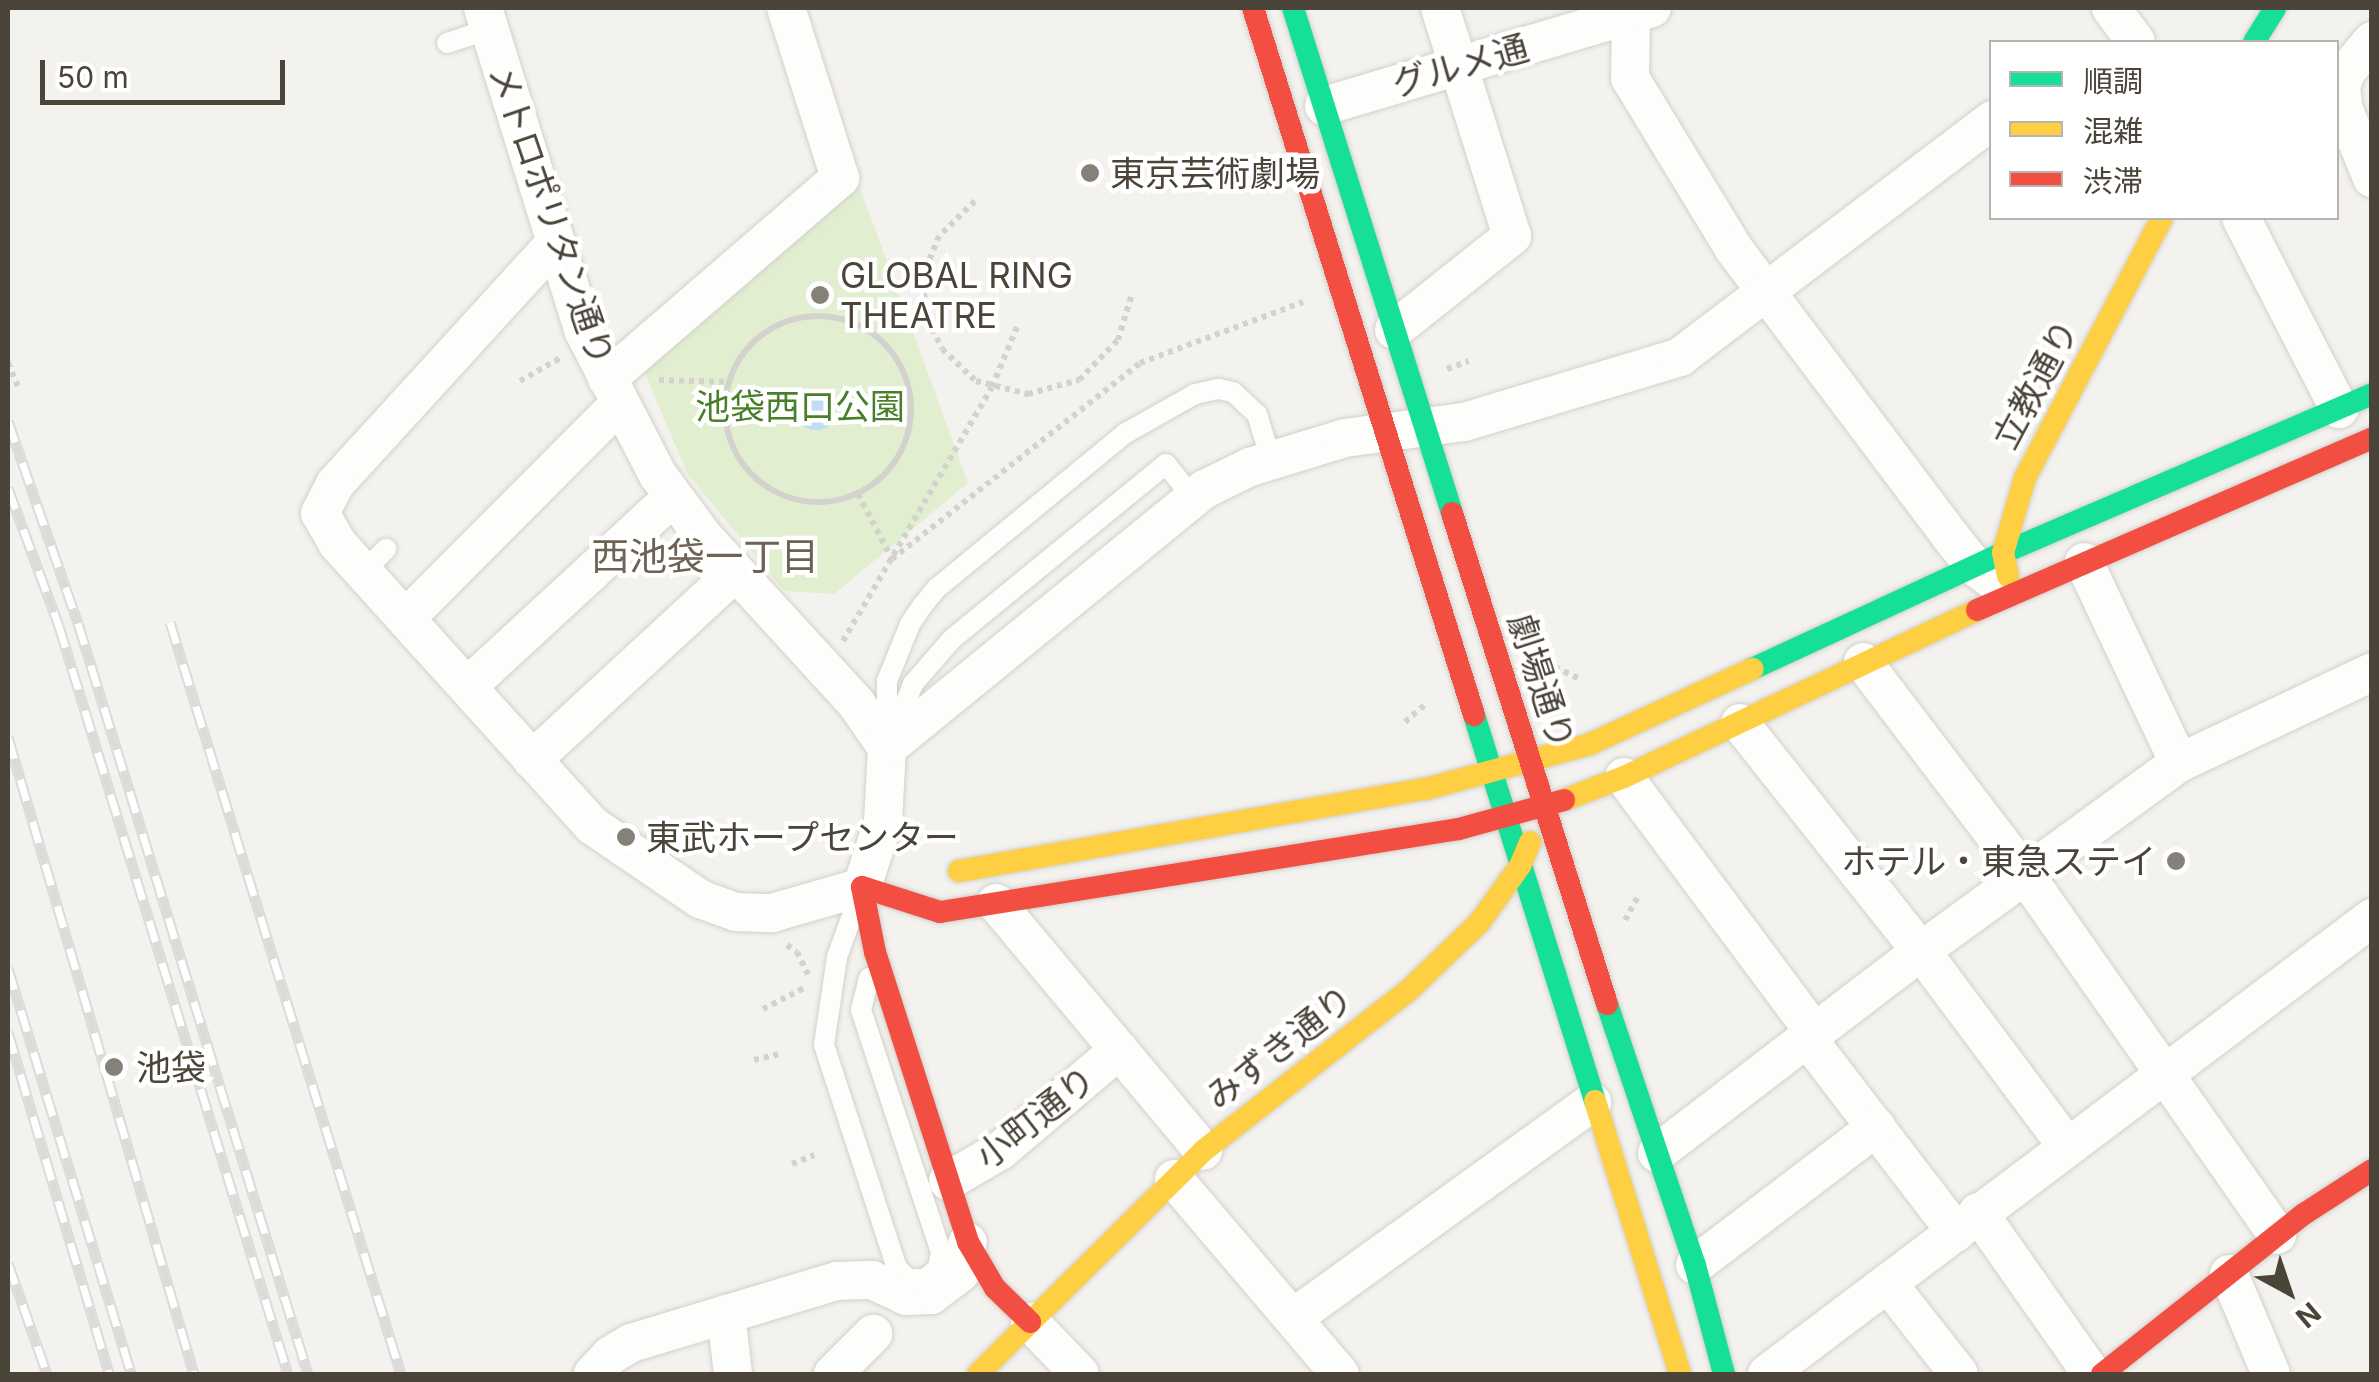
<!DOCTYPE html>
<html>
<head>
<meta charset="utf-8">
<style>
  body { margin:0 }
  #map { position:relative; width:2379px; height:1382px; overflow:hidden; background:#f4f2ee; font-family:Inter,"Noto Sans JP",sans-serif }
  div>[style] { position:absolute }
  .green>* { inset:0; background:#e1eecf }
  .water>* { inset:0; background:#c0ddf1 }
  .round { border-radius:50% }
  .path>* { height:6px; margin-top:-3px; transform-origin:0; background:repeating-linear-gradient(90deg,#d3d2cc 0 5px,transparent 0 10px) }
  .path>.ring { margin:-3px; padding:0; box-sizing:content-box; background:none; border:6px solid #d3d2cc; border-radius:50% }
  .roads { filter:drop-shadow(0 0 2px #d2d0cb) drop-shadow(0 0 2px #d2d0cb) }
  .lane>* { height:20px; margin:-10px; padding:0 10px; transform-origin:10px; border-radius:10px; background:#fdfdfc }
  .street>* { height:38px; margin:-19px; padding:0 19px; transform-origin:19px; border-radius:19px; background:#fdfdfc }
  .fast>* { height:22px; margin:-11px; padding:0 11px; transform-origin:11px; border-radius:11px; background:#16e098 }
  .slow>* { height:22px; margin:-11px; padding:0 11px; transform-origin:11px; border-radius:11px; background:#ffcf43 }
  .jam>* { height:22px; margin:-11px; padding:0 11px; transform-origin:11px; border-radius:11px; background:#f24e42 }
  .rail>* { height:11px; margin-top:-5.5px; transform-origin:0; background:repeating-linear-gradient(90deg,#fff 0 22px,#dbdbda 0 44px); box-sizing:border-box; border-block:2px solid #dbdbda }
  .dots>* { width:28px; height:28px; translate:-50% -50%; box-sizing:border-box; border:5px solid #fff; border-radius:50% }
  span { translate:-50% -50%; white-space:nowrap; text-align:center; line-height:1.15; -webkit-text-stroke:9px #fff; paint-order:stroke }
  .street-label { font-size:35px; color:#4b4439 }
  .poi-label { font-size:35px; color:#4b4439 }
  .left { translate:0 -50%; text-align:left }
  .right { translate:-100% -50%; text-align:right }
  .park-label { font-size:35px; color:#4a7f2a }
  .neighbourhood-label { font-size:38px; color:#6e6250 }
  .frame { position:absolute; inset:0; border:10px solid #4b4439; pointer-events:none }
  .legend { position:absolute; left:1989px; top:40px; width:350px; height:180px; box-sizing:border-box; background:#fff; border:2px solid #b7b4b0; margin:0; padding:12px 18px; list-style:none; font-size:30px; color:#4b4439 }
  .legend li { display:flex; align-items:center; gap:20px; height:50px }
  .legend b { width:50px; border:2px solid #b7b4b0 }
  .north { position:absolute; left:2239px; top:1242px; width:100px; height:100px; -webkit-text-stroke:8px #fff; paint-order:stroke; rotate:140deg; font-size:28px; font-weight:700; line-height:40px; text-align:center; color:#4b4439 }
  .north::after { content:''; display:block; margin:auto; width:35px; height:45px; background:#4b4439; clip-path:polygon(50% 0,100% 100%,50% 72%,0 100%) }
  .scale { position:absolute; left:40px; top:60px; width:245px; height:45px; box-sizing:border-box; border:5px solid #4b4439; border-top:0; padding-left:12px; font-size:30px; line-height:35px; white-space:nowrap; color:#4b4439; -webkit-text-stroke:8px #fff; paint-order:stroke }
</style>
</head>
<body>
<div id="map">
  <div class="green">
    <div style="clip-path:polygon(858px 182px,968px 483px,834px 594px,784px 591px,687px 473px,642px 366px)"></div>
  </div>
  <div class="water">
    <div class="round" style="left:796px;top:390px;width:40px;height:40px"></div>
  </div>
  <div class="path">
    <div style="left:975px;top:201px;width:50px;rotate:135.8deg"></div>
    <div style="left:939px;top:236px;width:32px;rotate:112deg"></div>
    <div style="left:927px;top:266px;width:27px;rotate:96deg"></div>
    <div style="left:924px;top:293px;width:27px;rotate:82deg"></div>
    <div style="left:928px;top:320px;width:32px;rotate:64deg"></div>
    <div style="left:942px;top:349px;width:47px;rotate:43.3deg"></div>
    <div style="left:976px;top:381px;width:54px;rotate:14deg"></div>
    <div style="left:1028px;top:394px;width:53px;rotate:-15.4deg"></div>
    <div style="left:1079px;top:380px;width:56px;rotate:-45.7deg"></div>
    <div style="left:1118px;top:340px;width:45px;rotate:-73.2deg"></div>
    <div class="ring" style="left:725px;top:316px;width:180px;height:180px"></div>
    <div style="left:8px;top:363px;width:30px;rotate:67deg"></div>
    <div style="left:1447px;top:369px;width:23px;rotate:-20deg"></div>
    <div style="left:659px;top:380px;width:69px;rotate:1.7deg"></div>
    <div style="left:520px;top:381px;width:48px;rotate:-29.7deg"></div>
    <div style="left:858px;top:494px;width:73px;rotate:62.4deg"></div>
    <div style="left:892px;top:559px;width:316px;rotate:-38.3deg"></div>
    <div style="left:1140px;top:363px;width:174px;rotate:-20.5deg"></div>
    <div style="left:843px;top:641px;width:294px;rotate:-59.6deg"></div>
    <div style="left:992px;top:387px;width:65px;rotate:-67.4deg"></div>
    <div style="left:1548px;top:676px;width:11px;rotate:-52deg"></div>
    <div style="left:1555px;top:667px;width:28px;rotate:26deg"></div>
    <div style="left:1405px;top:722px;width:29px;rotate:-41deg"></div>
    <div style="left:1625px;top:920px;width:29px;rotate:-61deg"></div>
    <div style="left:787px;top:945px;width:12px;rotate:35deg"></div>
    <div style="left:797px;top:952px;width:25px;rotate:64deg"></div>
    <div style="left:763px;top:1009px;width:48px;rotate:-27.1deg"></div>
    <div style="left:754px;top:1060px;width:26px;rotate:-13deg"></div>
    <div style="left:792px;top:1164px;width:24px;rotate:-22deg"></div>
  </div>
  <div class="roads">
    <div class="lane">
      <div style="left:447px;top:43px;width:45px;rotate:-18deg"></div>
      <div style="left:363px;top:572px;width:33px;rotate:-45deg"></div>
      <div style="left:892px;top:737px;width:57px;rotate:-68.4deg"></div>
      <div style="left:913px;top:684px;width:60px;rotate:-49.1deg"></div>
      <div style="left:952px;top:639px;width:276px;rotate:-39.3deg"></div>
      <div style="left:1166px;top:464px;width:43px;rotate:51.5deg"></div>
      <div style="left:887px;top:741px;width:60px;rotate:-90deg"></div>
      <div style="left:887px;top:681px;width:61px;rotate:-68deg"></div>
      <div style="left:910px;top:624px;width:23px;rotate:-56deg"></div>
      <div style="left:923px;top:605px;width:22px;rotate:-51deg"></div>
      <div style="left:937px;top:588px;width:244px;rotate:-39.4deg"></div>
      <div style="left:1126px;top:433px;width:79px;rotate:-29.5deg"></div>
      <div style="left:1195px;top:394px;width:25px;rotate:-12deg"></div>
      <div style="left:1219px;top:389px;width:14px;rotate:12deg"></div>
      <div style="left:1233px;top:392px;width:33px;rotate:43deg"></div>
      <div style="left:1257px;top:414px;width:48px;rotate:73.1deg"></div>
      <div style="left:853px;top:913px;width:47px;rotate:110deg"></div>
      <div style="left:837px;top:957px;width:89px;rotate:98.4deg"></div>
      <div style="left:824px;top:1045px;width:235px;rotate:71.9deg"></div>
      <div style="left:897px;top:1268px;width:16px;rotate:45deg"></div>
      <div style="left:908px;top:1279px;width:17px"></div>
      <div style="left:925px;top:1279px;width:17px;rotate:-40deg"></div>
      <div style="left:938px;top:1268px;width:16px;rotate:-79deg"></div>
      <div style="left:941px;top:1252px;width:255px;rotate:-108.3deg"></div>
      <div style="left:861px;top:1010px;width:33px;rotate:-76deg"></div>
    </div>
    <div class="street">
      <div style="left:483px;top:8px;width:337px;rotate:72.7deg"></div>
      <div style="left:583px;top:330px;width:163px;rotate:62.7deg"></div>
      <div style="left:658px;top:475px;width:76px;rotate:53.6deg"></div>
      <div style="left:703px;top:536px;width:226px;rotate:47.5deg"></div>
      <div style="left:856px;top:703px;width:55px;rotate:55.4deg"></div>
      <div style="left:2111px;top:8px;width:42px;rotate:53.7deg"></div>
      <div style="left:1631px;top:17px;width:61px;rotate:90.9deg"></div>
      <div style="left:1630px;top:78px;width:200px;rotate:58.7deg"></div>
      <div style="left:1734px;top:249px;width:359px;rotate:53deg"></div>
      <div style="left:1950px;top:536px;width:40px;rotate:51deg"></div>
      <div style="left:1975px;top:567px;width:24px;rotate:36deg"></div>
      <div style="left:2372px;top:41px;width:40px;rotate:130deg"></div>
      <div style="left:2346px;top:72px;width:16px;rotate:108deg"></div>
      <div style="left:2341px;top:87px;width:23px;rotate:83deg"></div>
      <div style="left:2344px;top:110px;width:74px;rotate:67.6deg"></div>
      <div style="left:1324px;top:106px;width:342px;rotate:-16.6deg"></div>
      <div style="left:2241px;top:218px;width:215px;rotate:62.8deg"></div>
      <div style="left:556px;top:242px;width:328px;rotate:132.4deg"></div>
      <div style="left:335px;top:484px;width:33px;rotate:117deg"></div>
      <div style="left:320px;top:513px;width:34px;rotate:60deg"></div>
      <div style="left:337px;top:543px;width:382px;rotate:47.9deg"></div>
      <div style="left:593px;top:826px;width:130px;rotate:34.3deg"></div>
      <div style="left:700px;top:899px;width:38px;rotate:20deg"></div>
      <div style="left:736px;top:912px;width:36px;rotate:2deg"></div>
      <div style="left:772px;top:913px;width:94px;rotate:-16.1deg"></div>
      <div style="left:862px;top:887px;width:68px;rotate:-72.1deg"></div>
      <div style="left:883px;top:822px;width:74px;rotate:-86.9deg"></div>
      <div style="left:887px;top:748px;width:410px;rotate:-39.2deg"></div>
      <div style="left:1205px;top:489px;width:50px;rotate:-26.1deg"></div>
      <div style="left:1250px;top:467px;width:99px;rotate:-17deg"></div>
      <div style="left:1345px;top:438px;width:120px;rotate:-7.7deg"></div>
      <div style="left:1464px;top:422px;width:226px;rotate:-16.7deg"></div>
      <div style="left:1680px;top:357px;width:392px;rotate:-37.2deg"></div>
      <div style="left:1394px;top:330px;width:151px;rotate:-38.5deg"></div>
      <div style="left:1512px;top:236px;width:239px;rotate:-107.5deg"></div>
      <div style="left:607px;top:379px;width:308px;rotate:-40.8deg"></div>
      <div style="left:840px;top:178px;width:178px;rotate:-107.6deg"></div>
      <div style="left:2084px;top:562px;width:222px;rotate:64.7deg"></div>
      <div style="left:406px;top:618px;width:303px;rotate:-45.1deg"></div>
      <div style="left:1863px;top:662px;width:269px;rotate:52.7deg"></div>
      <div style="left:2026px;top:876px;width:438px;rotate:55deg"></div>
      <div style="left:468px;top:686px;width:277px;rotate:-42.7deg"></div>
      <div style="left:1740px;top:723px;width:291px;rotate:51.6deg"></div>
      <div style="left:1921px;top:951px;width:244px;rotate:53.2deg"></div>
      <div style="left:532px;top:760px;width:277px;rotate:-42.7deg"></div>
      <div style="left:1624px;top:777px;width:318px;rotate:53.3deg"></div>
      <div style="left:996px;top:903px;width:323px;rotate:50.1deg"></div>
      <div style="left:1807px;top:1038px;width:245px;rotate:52.5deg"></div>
      <div style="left:1657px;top:1153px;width:332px;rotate:-37.4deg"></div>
      <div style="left:1921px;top:951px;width:319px;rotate:-36.1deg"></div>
      <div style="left:2179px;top:763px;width:213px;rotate:-25.2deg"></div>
      <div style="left:1174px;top:1179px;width:256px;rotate:49.6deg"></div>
      <div style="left:948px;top:1181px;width:61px;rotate:-30.3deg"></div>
      <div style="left:1001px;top:1150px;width:155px;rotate:-40.3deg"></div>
      <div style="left:1978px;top:1212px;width:198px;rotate:54.9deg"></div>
      <div style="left:1695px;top:1265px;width:228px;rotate:-37.3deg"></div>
      <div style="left:2229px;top:1274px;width:108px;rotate:67.2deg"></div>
      <div style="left:1889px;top:1285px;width:113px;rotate:51.8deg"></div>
      <div style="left:726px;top:1314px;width:60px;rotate:83.3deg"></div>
      <div style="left:1293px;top:1318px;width:369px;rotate:-35.8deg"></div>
      <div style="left:1030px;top:1322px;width:72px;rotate:46.1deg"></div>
      <div style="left:593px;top:1374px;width:26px;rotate:-47deg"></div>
      <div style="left:611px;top:1355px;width:23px;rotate:-31deg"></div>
      <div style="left:631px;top:1343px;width:215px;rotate:-16.8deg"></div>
      <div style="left:837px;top:1281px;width:35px;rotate:-2deg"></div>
      <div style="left:872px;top:1280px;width:38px;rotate:25deg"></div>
      <div style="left:906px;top:1296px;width:25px;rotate:-2deg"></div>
      <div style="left:931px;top:1295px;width:36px;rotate:-37deg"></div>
      <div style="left:960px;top:1273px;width:32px;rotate:-76deg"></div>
      <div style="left:833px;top:1374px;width:57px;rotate:-45deg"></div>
      <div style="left:1767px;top:1374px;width:758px;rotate:-37.01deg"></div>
    </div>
    <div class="fast">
      <div style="left:1293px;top:8px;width:529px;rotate:72.52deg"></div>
      <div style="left:2254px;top:42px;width:40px;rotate:-58deg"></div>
      <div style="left:1752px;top:669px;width:277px;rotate:-24.8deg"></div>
      <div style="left:2003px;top:553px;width:402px;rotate:-23.3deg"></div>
      <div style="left:1474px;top:715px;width:405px;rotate:72.6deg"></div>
      <div style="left:1607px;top:1004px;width:275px;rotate:71.4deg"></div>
      <div style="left:1695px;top:1265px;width:113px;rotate:75.1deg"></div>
    </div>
    <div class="slow">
      <div style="left:2008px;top:576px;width:24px;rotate:-102deg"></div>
      <div style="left:2003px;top:553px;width:78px;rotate:-73.7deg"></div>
      <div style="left:2025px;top:478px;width:294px;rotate:-62.2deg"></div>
      <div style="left:1564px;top:800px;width:64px;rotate:-21deg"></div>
      <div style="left:1624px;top:777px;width:391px;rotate:-25.3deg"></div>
      <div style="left:959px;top:871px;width:474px;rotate:-10deg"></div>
      <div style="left:1426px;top:789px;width:170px;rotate:-15.3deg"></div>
      <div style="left:1590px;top:744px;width:179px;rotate:-24.8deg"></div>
      <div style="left:1595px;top:1101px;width:286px;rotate:72.7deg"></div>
      <div style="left:978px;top:1374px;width:317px;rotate:-44.7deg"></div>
      <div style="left:1203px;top:1151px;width:260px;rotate:-38deg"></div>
      <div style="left:1408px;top:991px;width:98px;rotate:-43.8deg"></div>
      <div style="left:1479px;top:923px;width:70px;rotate:-54.3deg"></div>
      <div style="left:1520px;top:866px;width:26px;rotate:-67deg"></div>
    </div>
    <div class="jam">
      <div style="left:1253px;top:8px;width:741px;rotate:72.64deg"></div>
      <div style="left:1452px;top:513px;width:515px;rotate:72.48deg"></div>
      <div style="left:1977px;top:610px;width:431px;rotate:-23.5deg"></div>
      <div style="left:862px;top:887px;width:82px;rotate:17.8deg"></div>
      <div style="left:940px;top:912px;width:526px;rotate:-9.09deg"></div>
      <div style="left:1459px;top:829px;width:109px;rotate:-15.4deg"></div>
      <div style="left:862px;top:887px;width:66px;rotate:78.7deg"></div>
      <div style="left:875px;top:952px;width:305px;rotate:72.2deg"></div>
      <div style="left:968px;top:1242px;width:53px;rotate:59.6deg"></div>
      <div style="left:995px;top:1288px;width:49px;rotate:44.2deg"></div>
      <div style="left:2102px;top:1374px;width:258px;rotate:-38.4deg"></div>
      <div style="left:2304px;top:1214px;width:81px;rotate:-32.9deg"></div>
    </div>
  </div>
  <div class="rail">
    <div style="left:8px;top:421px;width:214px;rotate:70.9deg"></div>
    <div style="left:78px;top:623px;width:785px;rotate:72.97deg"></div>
    <div style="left:8px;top:488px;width:147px;rotate:69.7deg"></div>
    <div style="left:59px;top:626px;width:782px;rotate:72.98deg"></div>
    <div style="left:170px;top:622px;width:787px;rotate:72.92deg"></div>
    <div style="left:8px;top:737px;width:664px;rotate:73.72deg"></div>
    <div style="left:8px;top:968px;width:424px;rotate:73.1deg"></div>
    <div style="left:8px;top:1032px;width:357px;rotate:73.5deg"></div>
    <div style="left:8px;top:1263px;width:118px;rotate:70.6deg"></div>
  </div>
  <div class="dots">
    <div style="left:1090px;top:173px;background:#868178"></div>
    <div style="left:820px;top:295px;background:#868178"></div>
    <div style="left:626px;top:837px;background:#868178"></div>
    <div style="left:2176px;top:861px;background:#868178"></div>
    <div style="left:114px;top:1067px;background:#868178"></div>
  </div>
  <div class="street-label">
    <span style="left:1460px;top:65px;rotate:-16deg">グルメ通</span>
    <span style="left:552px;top:215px;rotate:71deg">メトロポリタン通り</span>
    <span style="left:2035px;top:384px;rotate:-62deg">立教通り</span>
    <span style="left:1542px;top:681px;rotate:72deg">劇場通り</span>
    <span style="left:1279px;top:1047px;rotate:-38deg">みずき通り</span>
    <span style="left:1035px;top:1117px;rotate:-38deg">小町通り</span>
  </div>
  <div class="poi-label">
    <span class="left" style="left:1110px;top:173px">東京芸術劇場</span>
    <span class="left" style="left:840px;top:295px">GLOBAL RING<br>THEATRE</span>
    <span class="left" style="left:646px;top:837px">東武ホープセンター</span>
    <span class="right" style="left:2156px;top:861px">ホテル・東急ステイ</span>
    <span class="left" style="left:136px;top:1067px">池袋</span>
  </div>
  <div class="park-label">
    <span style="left:800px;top:406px">池袋西口公園</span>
  </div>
  <div class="neighbourhood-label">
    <span style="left:705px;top:557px">西池袋一丁目</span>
  </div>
  <div class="frame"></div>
  <ul class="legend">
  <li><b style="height:12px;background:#16e098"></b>順調</li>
  <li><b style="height:12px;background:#ffcf43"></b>混雑</li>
  <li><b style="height:12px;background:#f24e42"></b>渋滞</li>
  </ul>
  <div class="north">N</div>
  <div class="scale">50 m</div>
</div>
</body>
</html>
